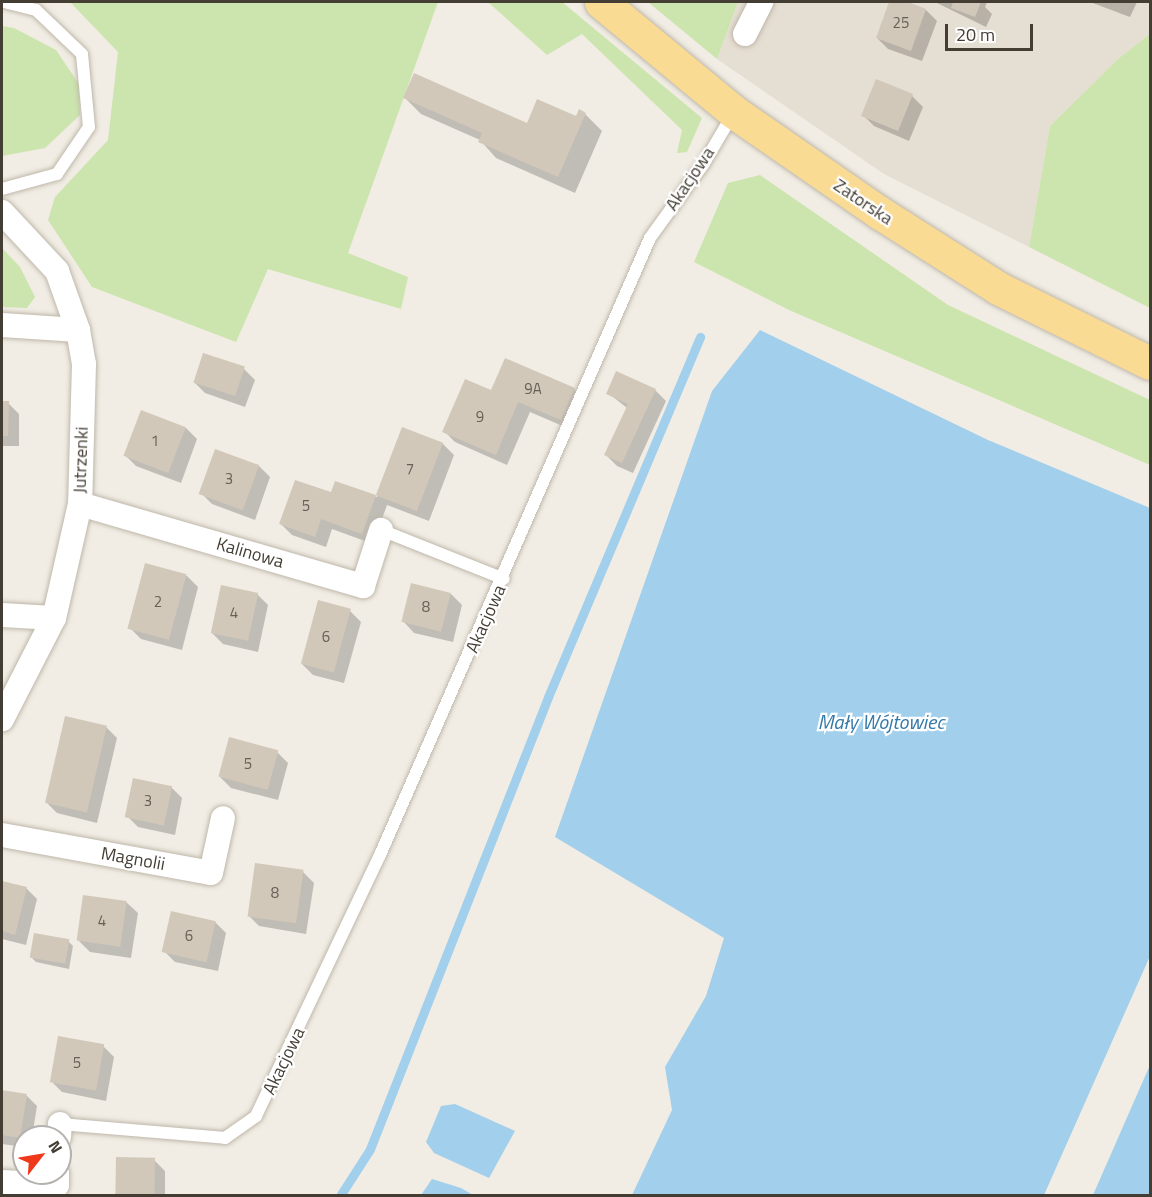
<!DOCTYPE html>
<html>
<head>
<meta charset="utf-8">
<style>
  body { margin:0 }
  #map { position:relative; width:1152px; height:1197px; overflow:hidden; background:#f1ede4; font-family:"Titillium Web",sans-serif }
  div>[style] { position:absolute }
  .residential>* { inset:0; background:#e5ded2 }
  .green>* { inset:0; background:#cce4ad }
  .water>* { inset:0; background:#a1cfec }
  .shadow>* { inset:0; background:#0003 }
  .stream>* { height:9px; margin:-4.5px; padding:0 4.5px; transform-origin:4.5px; border-radius:4.5px; background:#a1cfec }
  .building>* { inset:0; background:#d2c8ba; transform-origin:0 0 }
  .roads { filter:drop-shadow(0 0 2px #bfb7aa) drop-shadow(0 0 2px #bfb7aa) }
  .lane>* { height:12px; margin:-6px; padding:0 6px; transform-origin:6px; border-radius:6px; background:#fff }
  .street>* { height:24px; margin:-12px; padding:0 12px; transform-origin:12px; border-radius:12px; background:#fff }
  .primary>* { height:33px; margin:-16.5px; padding:0 16.5px; transform-origin:16.5px; border-radius:16.5px; background:#fadb94 }
  span { translate:-50% -50%; white-space:nowrap; text-align:center; line-height:1.15; -webkit-text-stroke:4.5px #fff; paint-order:stroke }
  .number-label { font-size:15px; color:#676056 }
  .number-label span { -webkit-text-stroke-width:0 }
  .street-label { font-size:18px; color:#433d34 }
  .water-label { font-size:20px; color:#3379a9; font-style:italic }
  .frame { position:absolute; inset:0; border:3px solid #433d34; pointer-events:none }
  .north { position:absolute; left:12px; top:1125px; width:60px; height:60px; box-sizing:border-box; background:#fff; border:2px solid #b4b1ae; border-radius:50%; rotate:59deg; font-size:16px; font-weight:700; line-height:24px; text-align:center; color:#433d34 }
  .north::after { content:''; display:block; margin:auto; width:21px; height:27px; background:#f0381b; clip-path:polygon(50% 0,100% 100%,50% 72%,0 100%) }
  .scale { position:absolute; left:945px; top:24px; width:88px; height:27px; box-sizing:border-box; border:3px solid #433d34; border-top:0; padding-left:8px; font-size:18px; line-height:21px; white-space:nowrap; color:#433d34; -webkit-text-stroke:4px #fff; paint-order:stroke }
</style>
</head>
<body>
<div id="map">
  <div class="residential">
    <div style="clip-path:polygon(738px 2px,1150px 2px,1150px 34px,1118px 59px,1050px 126px,1029px 247px,884px 174px,717px 59px)"></div>
  </div>
  <div class="green">
    <div style="clip-path:polygon(70px 2px,438px 2px,348px 253px,408px 277px,401px 309px,268px 269px,236px 342px,92px 287px,48px 220px,55px 197px,108px 140px,118px 52px)"></div>
    <div style="clip-path:polygon(488px 2px,562px 2px,702px 118px,687px 152px,677px 153px,682px 130px,582px 34px,547px 55px)"></div>
    <div style="clip-path:polygon(648px 2px,738px 2px,717px 59px)"></div>
    <div style="clip-path:polygon(2px 26px,14px 28px,56px 50px,79px 84px,80px 115px,45px 148px,2px 156px)"></div>
    <div style="clip-path:polygon(1150px 34px,1150px 308px,1029px 247px,1050px 126px,1118px 59px)"></div>
    <div style="clip-path:polygon(760px 175px,948px 305px,1150px 400px,1150px 465px,789px 310px,694px 262px,728px 183px)"></div>
    <div style="clip-path:polygon(2px 248px,20px 267px,35px 297px,27px 308px,2px 307px)"></div>
  </div>
  <div class="water">
    <div style="clip-path:polygon(760px 330px,988px 440px,1150px 508px,1150px 956px,1044px 1195px,632px 1195px,672px 1110px,665px 1067px,706px 996px,724px 938px,555px 837px,712px 391px)"></div>
    <div style="clip-path:polygon(1150px 1065px,1150px 1195px,1093px 1195px)"></div>
    <div style="clip-path:polygon(455px 1104px,515px 1131px,489px 1178px,434px 1153px,426px 1142px,441px 1106px)"></div>
    <div style="clip-path:polygon(432px 1179px,461px 1188px,473px 1195px,421px 1195px)"></div>
  </div>
  <div class="shadow">
    <div style="clip-path:polygon(891px 2px,926px 10px,937px 21px,922px 61px,888px 49px,877px 38px)"></div>
    <div style="clip-path:polygon(935px 2px,987px 2px,985px 7px,992px 14px,986px 27px)"></div>
    <div style="clip-path:polygon(1090px 2px,1137px 2px,1130px 17px)"></div>
    <div style="clip-path:polygon(877px 81px,912px 96px,923px 107px,909px 141px,874px 126px,863px 115px)"></div>
    <div style="clip-path:polygon(405px 98px,527px 125px,585px 114px,602px 131px,575px 193px,496px 158px,480px 140px,421px 114px)"></div>
    <div style="clip-path:polygon(244px 369px,255px 380px,245px 407px,205px 393px,194px 382px)"></div>
    <div style="clip-path:polygon(574px 389px,585px 400px,572px 430px,530px 412px,507px 465px,455px 442px,444px 431px,492px 392px)"></div>
    <div style="clip-path:polygon(655px 390px,666px 401px,633px 473px,617px 466px,606px 455px,627px 408px,608px 393px)"></div>
    <div style="clip-path:polygon(2px 403px,8px 403px,19px 414px,19px 446px,2px 446px)"></div>
    <div style="clip-path:polygon(186px 428px,197px 439px,181px 483px,136px 466px,125px 455px)"></div>
    <div style="clip-path:polygon(402px 429px,443px 444px,454px 455px,429px 521px,387px 505px,373px 544px,332px 529px,326px 547px,292px 535px,281px 524px,332px 494px,336px 483px,377px 497px)"></div>
    <div style="clip-path:polygon(259px 466px,270px 477px,255px 520px,212px 504px,201px 493px)"></div>
    <div style="clip-path:polygon(146px 565px,187px 576px,198px 587px,182px 650px,141px 639px,130px 628px)"></div>
    <div style="clip-path:polygon(257px 594px,268px 605px,258px 652px,223px 644px,212px 633px)"></div>
    <div style="clip-path:polygon(451px 594px,462px 605px,453px 642px,414px 633px,403px 621px)"></div>
    <div style="clip-path:polygon(350px 611px,361px 622px,344px 683px,313px 675px,302px 664px)"></div>
    <div style="clip-path:polygon(106px 727px,117px 738px,97px 823px,57px 813px,46px 802px)"></div>
    <div style="clip-path:polygon(277px 752px,288px 763px,278px 800px,231px 788px,220px 777px)"></div>
    <div style="clip-path:polygon(171px 787px,182px 798px,175px 835px,138px 827px,127px 816px)"></div>
    <div style="clip-path:polygon(303px 872px,314px 883px,306px 934px,259px 926px,248px 915px)"></div>
    <div style="clip-path:polygon(2px 882px,26px 888px,37px 899px,26px 945px,2px 939px)"></div>
    <div style="clip-path:polygon(126px 902px,138px 913px,131px 958px,90px 952px,79px 941px)"></div>
    <div style="clip-path:polygon(215px 922px,226px 933px,218px 971px,175px 962px,164px 951px)"></div>
    <div style="clip-path:polygon(68px 941px,73px 946px,69px 969px,36px 962px,31px 957px)"></div>
    <div style="clip-path:polygon(103px 1046px,114px 1057px,106px 1101px,62px 1092px,51px 1081px)"></div>
    <div style="clip-path:polygon(2px 1091px,26px 1095px,37px 1106px,32px 1137px,24px 1137px,24px 1147px,2px 1144px)"></div>
    <div style="clip-path:polygon(154px 1160px,165px 1171px,165px 1196px,117px 1196px)"></div>
  </div>
  <div class="stream">
    <div style="left:340px;top:1196px;width:56px;rotate:-57.4deg"></div>
    <div style="left:370px;top:1149px;width:486px;rotate:-68.5deg"></div>
    <div style="left:548px;top:697px;width:391px;rotate:-67.1deg"></div>
  </div>
  <div class="building">
    <div style="clip-path:polygon(889px 2px,908px 2px,926px 9px,911px 51px,876px 38px)"></div>
    <div style="clip-path:polygon(953px 2px,981px 2px,975px 17px,951px 8px)"></div>
    <div style="clip-path:polygon(414px 73px,527px 123px,537px 99px,576px 116px,579px 109px,586px 113px,558px 177px,478px 142px,482px 133px,403px 98px)"></div>
    <div style="left:876px;top:79px;width:40px;height:40px;rotate:22deg"></div>
    <div style="left:203px;top:353px;width:44px;height:31px;rotate:18deg"></div>
    <div style="clip-path:polygon(505px 358px,575px 388px,561px 420px,518px 402px,496px 455px,442px 432px,465px 379px,491px 390px)"></div>
    <div style="clip-path:polygon(616px 371px,656px 389px,622px 463px,604px 455px,628px 404px,606px 394px)"></div>
    <div style="clip-path:polygon(2px 401px,9px 401px,8px 436px,2px 436px)"></div>
    <div style="left:141px;top:410px;width:48px;height:49px;rotate:21deg"></div>
    <div style="left:402px;top:427px;width:44px;height:73px;rotate:21deg"></div>
    <div style="left:215px;top:449px;width:47px;height:48px;rotate:20deg"></div>
    <div style="clip-path:polygon(295px 480px,331px 492px,335px 481px,376px 495px,362px 534px,321px 519px,315px 537px,279px 524px)"></div>
    <div style="left:145px;top:563px;width:43px;height:68px;rotate:15deg"></div>
    <div style="left:411px;top:583px;width:41px;height:40px;rotate:14deg"></div>
    <div style="left:221px;top:585px;width:38px;height:49px;rotate:12deg"></div>
    <div style="left:318px;top:600px;width:34px;height:66px;rotate:15deg"></div>
    <div style="left:65px;top:716px;width:43px;height:89px;rotate:13deg"></div>
    <div style="left:229px;top:737px;width:51px;height:41px;rotate:15deg"></div>
    <div style="left:133px;top:778px;width:40px;height:40px;rotate:12deg"></div>
    <div style="left:255px;top:863px;width:49px;height:54px;rotate:8deg"></div>
    <div style="clip-path:polygon(2px 881px,27px 887px,15px 935px,2px 931px)"></div>
    <div style="left:83px;top:895px;width:44px;height:46px;rotate:8deg"></div>
    <div style="left:171px;top:911px;width:46px;height:42px;rotate:13deg"></div>
    <div style="left:34px;top:933px;width:36px;height:25px;rotate:10deg"></div>
    <div style="left:58px;top:1036px;width:47px;height:47px;rotate:10deg"></div>
    <div style="clip-path:polygon(2px 1090px,27px 1094px,20px 1138px,2px 1135px)"></div>
    <div style="left:116px;top:1157px;width:39px;height:39px;rotate:1deg"></div>
  </div>
  <div class="roads">
    <div class="lane">
      <div style="left:2px;top:189px;width:57px;rotate:-15.3deg"></div>
      <div style="left:57px;top:174px;width:57px;rotate:-55.8deg"></div>
      <div style="left:89px;top:127px;width:73px;rotate:-95.5deg"></div>
      <div style="left:82px;top:54px;width:64px;rotate:-136.3deg"></div>
      <div style="left:36px;top:10px;width:33px;rotate:-166deg"></div>
      <div style="left:381px;top:530px;width:132px;rotate:21.7deg"></div>
      <div style="left:60px;top:1124px;width:166px;rotate:4.8deg"></div>
      <div style="left:225px;top:1138px;width:38px;rotate:-35deg"></div>
      <div style="left:256px;top:1116px;width:289px;rotate:-64.6deg"></div>
      <div style="left:380px;top:855px;width:673px;rotate:-66.37deg"></div>
      <div style="left:650px;top:238px;width:92px;rotate:-54.2deg"></div>
      <div style="left:704px;top:163px;width:57px;rotate:-59.4deg"></div>
    </div>
    <div class="street">
      <div style="left:745px;top:34px;width:36px;rotate:-63deg"></div>
      <div style="left:2px;top:212px;width:81px;rotate:47deg"></div>
      <div style="left:57px;top:271px;width:63px;rotate:70.4deg"></div>
      <div style="left:78px;top:330px;width:35px;rotate:80deg"></div>
      <div style="left:84px;top:364px;width:140px;rotate:91.6deg"></div>
      <div style="left:80px;top:504px;width:117px;rotate:102.8deg"></div>
      <div style="left:54px;top:618px;width:114px;rotate:117.2deg"></div>
      <div style="left:2px;top:325px;width:76px;rotate:3.8deg"></div>
      <div style="left:80px;top:504px;width:295px;rotate:16.2deg"></div>
      <div style="left:363px;top:586px;width:59px;rotate:-72.2deg"></div>
      <div style="left:2px;top:615px;width:52px;rotate:3.3deg"></div>
      <div style="left:2px;top:835px;width:212px;rotate:10.3deg"></div>
      <div style="left:211px;top:873px;width:56px;rotate:-77.7deg"></div>
      <div style="left:59px;top:1137px;width:13px;rotate:-86deg"></div>
      <div style="left:2px;top:1182px;width:55px;rotate:3.1deg"></div>
      <div style="left:57px;top:1185px;width:12px;rotate:-90deg"></div>
    </div>
    <div class="primary">
      <div style="left:601px;top:2px;width:173px;rotate:39.6deg"></div>
      <div style="left:734px;top:112px;width:178px;rotate:34.7deg"></div>
      <div style="left:880px;top:213px;width:140px;rotate:32.4deg"></div>
      <div style="left:998px;top:288px;width:169px;rotate:26.3deg"></div>
    </div>
  </div>
  <div class="number-label">
    <span style="left:901px;top:23px">25</span>
    <span style="left:533px;top:389px">9A</span>
    <span style="left:480px;top:417px">9</span>
    <span style="left:155px;top:441px">1</span>
    <span style="left:410px;top:469px">7</span>
    <span style="left:229px;top:479px">3</span>
    <span style="left:306px;top:506px">5</span>
    <span style="left:158px;top:602px">2</span>
    <span style="left:426px;top:607px">8</span>
    <span style="left:234px;top:613px">4</span>
    <span style="left:326px;top:637px">6</span>
    <span style="left:248px;top:764px">5</span>
    <span style="left:148px;top:801px">3</span>
    <span style="left:275px;top:893px">8</span>
    <span style="left:102px;top:921px">4</span>
    <span style="left:189px;top:936px">6</span>
    <span style="left:77px;top:1063px">5</span>
  </div>
  <div class="street-label">
    <span style="left:690px;top:179px;rotate:-56deg">Akacjowa</span>
    <span style="left:863px;top:202px;rotate:34deg">Zatorska</span>
    <span style="left:81px;top:460px;rotate:-88deg">Jutrzenki</span>
    <span style="left:250px;top:553px;rotate:16deg">Kalinowa</span>
    <span style="left:486px;top:619px;rotate:-66deg">Akacjowa</span>
    <span style="left:133px;top:859px;rotate:10deg">Magnolii</span>
    <span style="left:284px;top:1061px;rotate:-64deg">Akacjowa</span>
  </div>
  <div class="water-label">
    <span style="left:881px;top:721px">Mały Wójtowiec</span>
  </div>
  <div class="frame"></div>
  <div class="north">N</div>
  <div class="scale">20 m</div>
</div>
</body>
</html>
